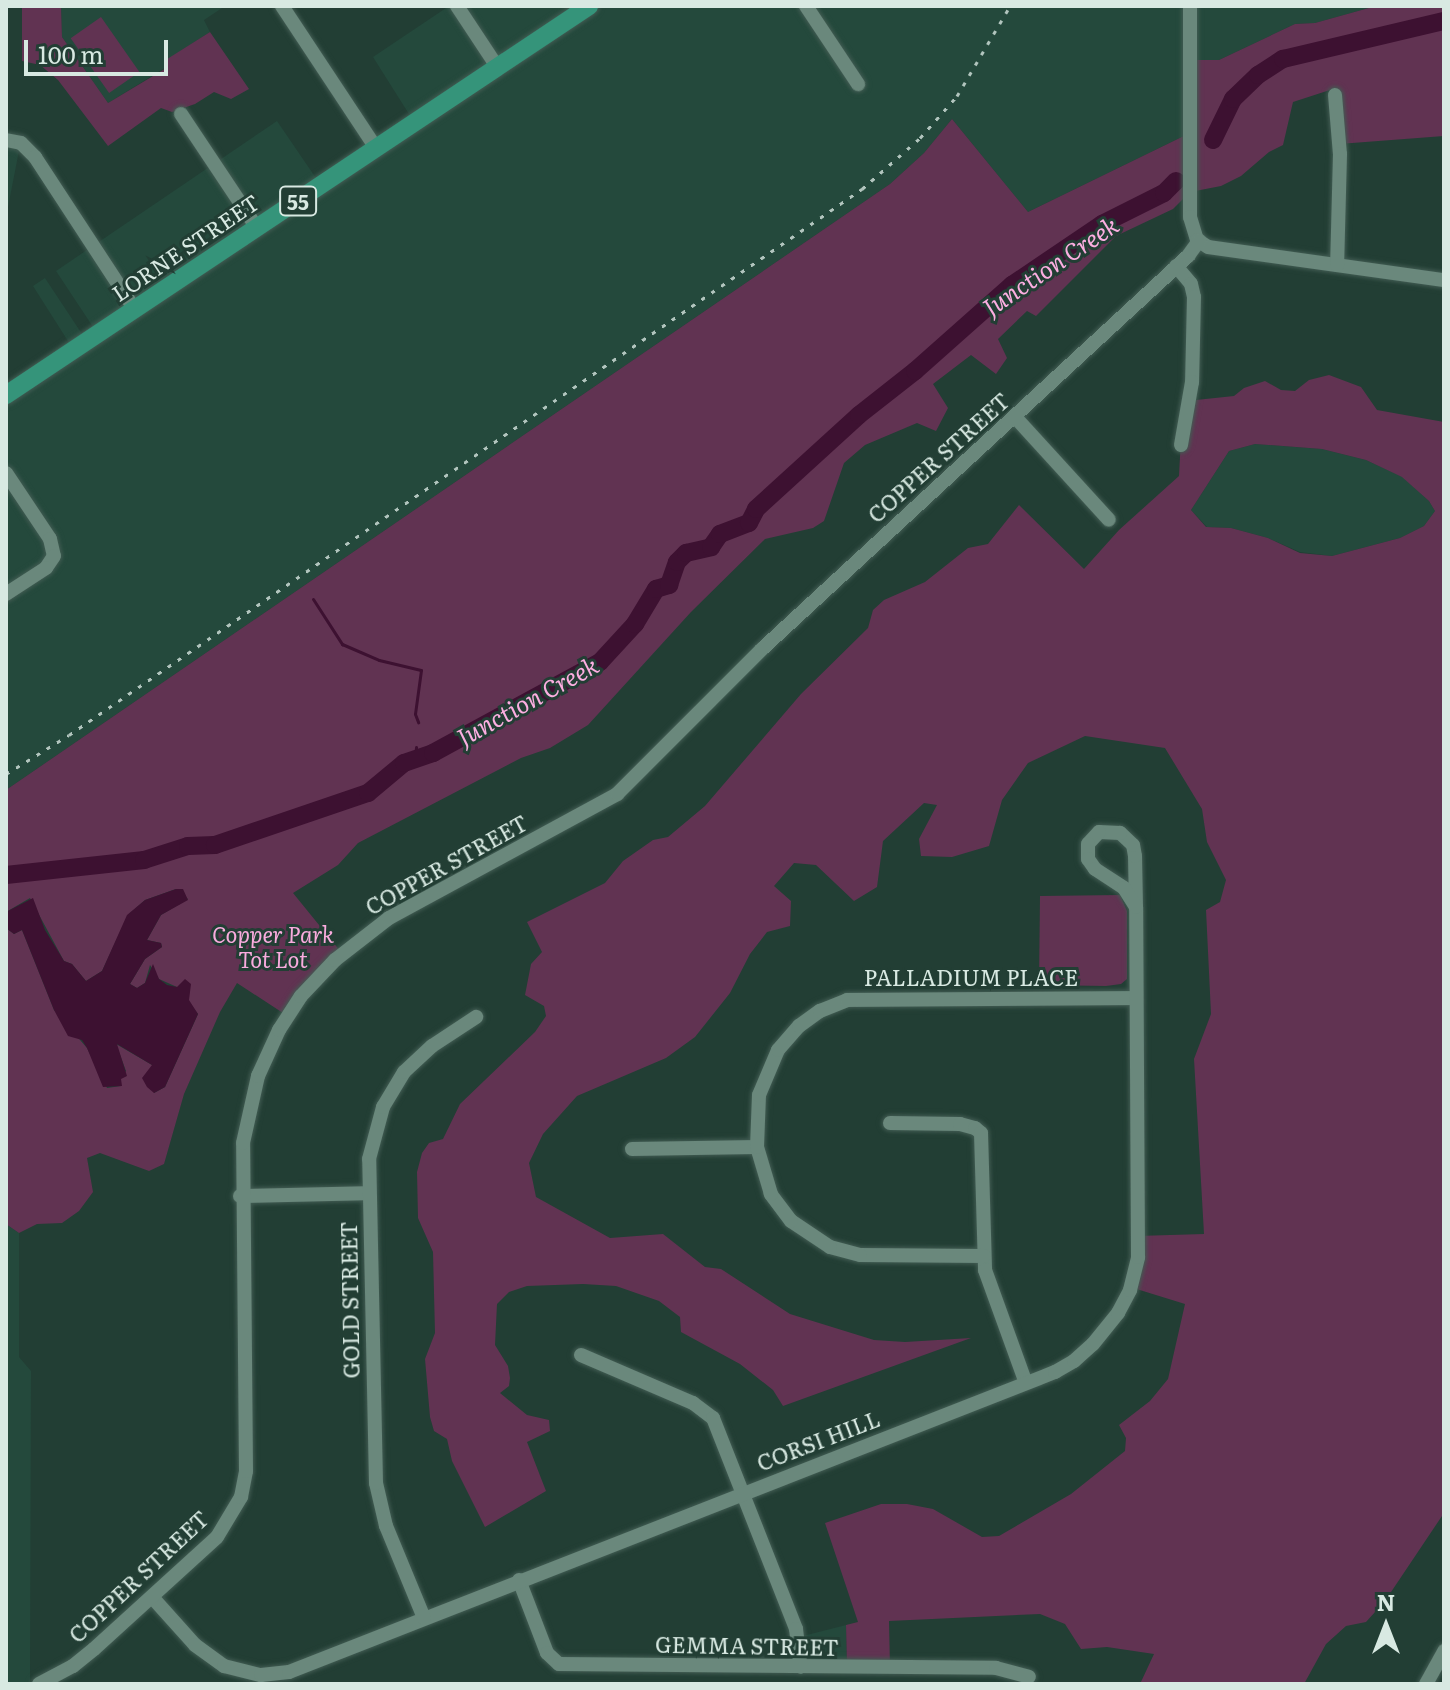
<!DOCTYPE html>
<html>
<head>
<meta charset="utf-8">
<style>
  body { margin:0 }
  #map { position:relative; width:1450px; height:1690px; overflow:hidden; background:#223e34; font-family:Literata,serif }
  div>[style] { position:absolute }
  .built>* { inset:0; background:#24493c; transform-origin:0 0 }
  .green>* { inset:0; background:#613352; transform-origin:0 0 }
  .water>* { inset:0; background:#3d1131 }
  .stream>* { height:3px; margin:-1.5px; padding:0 1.5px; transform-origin:1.5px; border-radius:1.5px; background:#3d1131 }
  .river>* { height:18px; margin:-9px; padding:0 9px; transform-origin:9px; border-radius:9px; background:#3d1131 }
  .roads { filter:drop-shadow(0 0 2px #425c53) drop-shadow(0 0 2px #425c53) }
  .minor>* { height:14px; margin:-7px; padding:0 7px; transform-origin:7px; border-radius:7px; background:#6a887c }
  .major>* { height:18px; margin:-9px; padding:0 9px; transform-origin:9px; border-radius:9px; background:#35947a }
  .rail>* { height:3px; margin-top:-1.5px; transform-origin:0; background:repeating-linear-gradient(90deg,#b2c5be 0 4px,transparent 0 12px) }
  span { translate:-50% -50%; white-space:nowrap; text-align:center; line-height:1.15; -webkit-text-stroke:6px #223e34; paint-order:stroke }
  .shield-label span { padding:2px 6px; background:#223e34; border:2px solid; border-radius:6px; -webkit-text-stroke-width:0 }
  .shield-label { font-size:20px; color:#d8e9e2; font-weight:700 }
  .street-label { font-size:22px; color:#d8e9e2 }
  .park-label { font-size:22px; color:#f9abde; font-style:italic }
  .water-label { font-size:24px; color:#fcaee1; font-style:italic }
  .frame { position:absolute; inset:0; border:8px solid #d8e9e2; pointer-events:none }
  .north { position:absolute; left:1346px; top:1586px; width:80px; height:80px; -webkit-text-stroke:6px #223e34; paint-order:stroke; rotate:0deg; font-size:22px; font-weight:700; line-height:32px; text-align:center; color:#d8e9e2 }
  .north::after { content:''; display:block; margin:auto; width:28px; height:36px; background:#d8e9e2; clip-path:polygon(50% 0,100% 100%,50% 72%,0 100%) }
  .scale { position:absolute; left:24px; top:40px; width:144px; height:36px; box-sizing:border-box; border:4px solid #d8e9e2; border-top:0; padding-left:10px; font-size:24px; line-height:28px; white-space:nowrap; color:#d8e9e2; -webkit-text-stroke:6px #223e34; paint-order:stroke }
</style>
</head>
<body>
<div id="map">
  <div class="built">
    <div style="clip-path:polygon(61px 6px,225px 6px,204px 20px,210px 32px,165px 61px,168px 66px,108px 103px,62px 37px)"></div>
    <div style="clip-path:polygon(449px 6px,1376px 6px,1315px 23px,1295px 24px,1219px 60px,1192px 60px,1190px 133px,1028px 212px,952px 119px,924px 153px,890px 184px,6px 790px,6px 393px,73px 349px,33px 286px,45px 278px,86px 340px,97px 333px,56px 271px,277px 121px,320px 184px,414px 122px,373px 57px)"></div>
    <div style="left:6px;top:139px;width:15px;height:156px;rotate:11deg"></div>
    <div style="clip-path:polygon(1255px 444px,1322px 449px,1366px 460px,1403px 477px,1429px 501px,1435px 511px,1424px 526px,1400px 538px,1332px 556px,1300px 552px,1268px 538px,1231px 528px,1207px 527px,1191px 510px,1229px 451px)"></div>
    <div style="clip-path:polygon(6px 1224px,19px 1233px,19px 1357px,31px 1371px,30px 1684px,6px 1684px)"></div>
    <div style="clip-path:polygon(846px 1625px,847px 1667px,802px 1667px,799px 1637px)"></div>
  </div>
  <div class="green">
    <div style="clip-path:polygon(22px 6px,61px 6px,62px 37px,108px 103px,168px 67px,164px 61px,210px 32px,249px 89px,231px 99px,214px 92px,195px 104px,172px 112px,161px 108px,108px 146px,58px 80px,40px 65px,22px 61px)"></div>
    <div style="clip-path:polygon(1376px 6px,1444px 6px,1444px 136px,1339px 144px,1333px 89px,1293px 102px,1283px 145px,1269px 152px,1241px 176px,1221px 186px,1190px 192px,1173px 209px,1116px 236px,1036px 316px,1027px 311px,998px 339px,1007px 358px,996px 374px,971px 355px,933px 384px,948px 408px,936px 431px,917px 423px,865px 445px,844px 463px,824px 521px,813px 528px,765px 539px,691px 612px,588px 725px,550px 748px,521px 758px,358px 843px,338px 865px,293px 893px,341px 952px,286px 1015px,237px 983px,220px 1012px,184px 1094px,164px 1164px,149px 1171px,100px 1153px,87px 1158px,93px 1192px,79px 1211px,62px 1223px,37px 1224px,19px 1233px,6px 1224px,6px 928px,14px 934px,22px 930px,54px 1010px,87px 1048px,107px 1088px,121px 1086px,120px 1079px,126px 1071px,116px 1044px,152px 1065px,154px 1093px,165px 1087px,198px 1014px,177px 987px,159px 979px,150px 965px,145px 983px,137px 988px,130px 984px,145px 959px,162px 947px,161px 943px,147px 940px,161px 915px,188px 899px,176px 889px,145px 900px,128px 915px,102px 971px,86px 981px,72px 964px,64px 961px,30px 898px,6px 912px,6px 790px,890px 184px,924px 153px,952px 119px,1028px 212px,1190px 133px,1192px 60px,1219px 60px,1295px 24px,1315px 23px)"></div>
    <div style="left:101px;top:17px;width:67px;height:37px;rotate:55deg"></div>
    <div style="clip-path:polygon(evenodd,1329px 375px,1361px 387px,1377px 410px,1444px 422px,1444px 1513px,1385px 1601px,1366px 1622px,1346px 1626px,1326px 1644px,1304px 1684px,1140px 1684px,1154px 1654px,1107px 1647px,1081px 1649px,1065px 1624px,1040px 1614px,889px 1621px,890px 1667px,847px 1667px,846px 1625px,858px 1622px,825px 1523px,881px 1504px,907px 1504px,933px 1509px,982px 1537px,999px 1536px,1071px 1494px,1125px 1451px,1126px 1438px,1119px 1425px,1150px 1401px,1168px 1379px,1185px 1304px,1130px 1287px,1137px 1236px,1204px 1234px,1194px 1059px,1211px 1014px,1206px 910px,1220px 902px,1226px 880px,1207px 842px,1202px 809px,1165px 748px,1085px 736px,1028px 763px,1002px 800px,989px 846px,952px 857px,921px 856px,919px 839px,937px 805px,924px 803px,883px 841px,877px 887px,854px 901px,816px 865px,794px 863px,774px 886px,791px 901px,790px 926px,767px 932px,750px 954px,730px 993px,695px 1037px,666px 1058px,577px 1096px,543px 1134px,529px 1163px,536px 1197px,610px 1238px,663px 1234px,705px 1267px,721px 1269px,790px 1314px,874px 1340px,905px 1342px,971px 1338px,783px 1406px,773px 1390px,740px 1364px,681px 1332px,680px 1317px,659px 1301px,616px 1286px,583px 1284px,527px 1286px,509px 1292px,497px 1304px,495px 1345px,508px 1366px,510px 1378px,509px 1386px,500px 1393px,527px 1415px,549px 1420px,550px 1431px,527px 1442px,546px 1491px,485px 1527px,452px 1461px,447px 1439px,434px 1431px,430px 1417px,425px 1359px,435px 1333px,433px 1252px,418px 1218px,417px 1172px,422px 1153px,429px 1143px,443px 1139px,460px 1104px,535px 1032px,546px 1016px,544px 1006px,525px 995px,531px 964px,542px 952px,527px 922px,605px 883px,623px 861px,653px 840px,668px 837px,705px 806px,801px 694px,868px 628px,873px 610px,884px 600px,925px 582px,968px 548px,988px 544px,1019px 505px,1084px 569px,1119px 530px,1179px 476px,1181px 437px,1196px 400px,1234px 396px,1244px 388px,1265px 381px,1281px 390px,1295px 391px,1309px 380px,1329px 375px,1255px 444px,1322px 449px,1366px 460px,1402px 477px,1429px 501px,1435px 511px,1424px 526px,1400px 538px,1332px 556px,1300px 553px,1268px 538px,1231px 528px,1206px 527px,1191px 510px,1229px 451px,1255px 444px)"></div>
    <div style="clip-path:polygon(1120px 895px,1127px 911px,1127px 979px,1121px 984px,1106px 986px,1039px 985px,1040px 896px)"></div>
  </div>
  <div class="water">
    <div style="clip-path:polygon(176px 889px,183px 889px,188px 900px,161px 915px,147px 940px,161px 943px,162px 947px,145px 959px,130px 984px,137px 988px,145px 983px,153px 964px,159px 979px,167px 985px,177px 987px,185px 979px,191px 984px,189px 1000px,198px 1014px,165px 1087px,154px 1093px,147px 1087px,142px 1078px,152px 1065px,117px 1044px,127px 1076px,121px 1079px,122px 1086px,103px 1087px,87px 1048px,82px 1040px,68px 1036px,54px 1010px,22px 930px,14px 934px,6px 928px,6px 912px,33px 898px,45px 930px,64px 961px,72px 964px,86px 981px,102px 971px,127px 915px,145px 900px)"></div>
  </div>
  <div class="stream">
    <div style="left:313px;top:599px;width:54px;rotate:57.2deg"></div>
    <div style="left:342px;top:644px;width:40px;rotate:23.4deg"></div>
    <div style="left:379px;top:660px;width:43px;rotate:13.4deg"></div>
    <div style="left:421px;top:670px;width:44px;rotate:97.8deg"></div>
    <div style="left:415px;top:714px;width:9px;rotate:69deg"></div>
    <div style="left:415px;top:757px;width:10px;rotate:-84deg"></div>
  </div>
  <div class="river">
    <div style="left:1213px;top:140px;width:46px;rotate:-64deg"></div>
    <div style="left:1233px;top:99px;width:35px;rotate:-44deg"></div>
    <div style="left:1258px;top:75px;width:30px;rotate:-33deg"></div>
    <div style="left:1283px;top:59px;width:165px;rotate:-13.3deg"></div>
    <div style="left:6px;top:875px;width:139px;rotate:-6.2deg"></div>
    <div style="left:144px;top:860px;width:46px;rotate:-17.7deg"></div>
    <div style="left:188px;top:846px;width:27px;rotate:-2deg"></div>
    <div style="left:215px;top:845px;width:162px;rotate:-18.8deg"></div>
    <div style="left:368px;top:793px;width:47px;rotate:-39.8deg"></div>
    <div style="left:404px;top:763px;width:31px;rotate:-19deg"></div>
    <div style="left:433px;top:753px;width:190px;rotate:-28.6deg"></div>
    <div style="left:600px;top:662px;width:52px;rotate:-47.4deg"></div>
    <div style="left:635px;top:624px;width:41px;rotate:-59deg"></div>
    <div style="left:656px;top:589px;width:14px;rotate:-17deg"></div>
    <div style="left:669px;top:585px;width:24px;rotate:-71deg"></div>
    <div style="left:677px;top:562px;width:13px;rotate:-45deg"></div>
    <div style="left:686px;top:553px;width:26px;rotate:-13deg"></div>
    <div style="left:711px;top:547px;width:16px;rotate:-55deg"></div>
    <div style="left:720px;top:534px;width:31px;rotate:-21deg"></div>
    <div style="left:749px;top:523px;width:16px;rotate:-63deg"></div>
    <div style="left:756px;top:509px;width:139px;rotate:-42.4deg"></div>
    <div style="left:859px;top:415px;width:71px;rotate:-38.2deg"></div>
    <div style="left:915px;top:371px;width:130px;rotate:-41.6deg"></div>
    <div style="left:1012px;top:285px;width:109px;rotate:-34.1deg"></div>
    <div style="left:1102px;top:224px;width:69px;rotate:-26.6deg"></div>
    <div style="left:1164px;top:193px;width:17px;rotate:-45deg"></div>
  </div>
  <div class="roads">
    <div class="minor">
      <div style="left:282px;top:6px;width:170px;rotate:56.5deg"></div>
      <div style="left:457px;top:6px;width:74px;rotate:56.5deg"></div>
      <div style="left:806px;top:6px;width:94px;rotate:56.3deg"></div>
      <div style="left:1190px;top:6px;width:211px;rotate:90deg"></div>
      <div style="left:1190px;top:217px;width:24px;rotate:73deg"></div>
      <div style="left:1197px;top:240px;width:13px;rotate:32deg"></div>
      <div style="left:1208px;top:247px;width:238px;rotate:8deg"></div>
      <div style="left:1335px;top:95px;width:59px;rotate:85.2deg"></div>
      <div style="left:1340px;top:154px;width:111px;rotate:91.5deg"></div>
      <div style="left:181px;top:114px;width:137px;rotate:56.3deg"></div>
      <div style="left:6px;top:140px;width:15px;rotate:11deg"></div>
      <div style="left:21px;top:143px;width:20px;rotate:45deg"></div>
      <div style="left:35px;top:157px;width:183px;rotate:56.8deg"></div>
      <div style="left:1176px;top:266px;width:23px;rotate:50deg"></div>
      <div style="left:1191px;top:284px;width:13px;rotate:77deg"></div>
      <div style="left:1194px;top:297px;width:85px;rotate:91.3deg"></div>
      <div style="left:1192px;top:382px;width:64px;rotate:99.9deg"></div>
      <div style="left:1015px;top:417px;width:139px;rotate:47.6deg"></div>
      <div style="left:6px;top:473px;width:79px;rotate:56.3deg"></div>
      <div style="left:50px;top:539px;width:17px;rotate:77deg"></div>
      <div style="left:54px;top:556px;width:14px;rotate:124deg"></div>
      <div style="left:46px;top:568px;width:48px;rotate:147deg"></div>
      <div style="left:890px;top:1123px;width:70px;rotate:0.8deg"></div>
      <div style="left:960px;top:1124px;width:16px;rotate:15deg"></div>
      <div style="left:975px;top:1128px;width:8px;rotate:40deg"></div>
      <div style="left:981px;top:1133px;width:137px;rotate:88.3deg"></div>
      <div style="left:985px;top:1270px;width:120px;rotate:70.1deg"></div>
      <div style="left:632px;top:1149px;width:125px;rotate:-0.9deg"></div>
      <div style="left:240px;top:1196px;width:129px;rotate:-1.3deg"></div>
      <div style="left:984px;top:1256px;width:124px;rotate:-179.5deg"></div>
      <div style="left:860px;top:1255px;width:31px;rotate:-165deg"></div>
      <div style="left:830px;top:1247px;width:47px;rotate:-146.3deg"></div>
      <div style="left:791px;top:1221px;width:34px;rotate:-127deg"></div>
      <div style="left:771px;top:1194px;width:49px;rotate:-106.6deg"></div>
      <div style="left:757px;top:1147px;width:52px;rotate:-87.8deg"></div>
      <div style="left:759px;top:1095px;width:49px;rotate:-67.1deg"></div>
      <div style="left:778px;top:1050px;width:32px;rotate:-49deg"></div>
      <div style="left:799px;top:1026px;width:26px;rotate:-36deg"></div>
      <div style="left:820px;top:1011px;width:29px;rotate:-22deg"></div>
      <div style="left:847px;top:1000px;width:289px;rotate:-0.4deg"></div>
      <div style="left:581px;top:1355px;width:122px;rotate:23.2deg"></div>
      <div style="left:693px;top:1403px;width:25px;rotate:37deg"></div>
      <div style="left:713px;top:1418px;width:227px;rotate:68.5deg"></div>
      <div style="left:796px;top:1629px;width:38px;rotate:83deg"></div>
      <div style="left:519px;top:1580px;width:78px;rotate:69deg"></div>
      <div style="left:547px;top:1653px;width:16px;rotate:43deg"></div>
      <div style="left:559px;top:1664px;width:437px;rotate:0.5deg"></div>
      <div style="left:996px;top:1668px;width:34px;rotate:15deg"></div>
      <div style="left:152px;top:1597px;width:64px;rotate:48.1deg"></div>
      <div style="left:195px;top:1645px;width:36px;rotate:36deg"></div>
      <div style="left:224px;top:1666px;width:38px;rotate:14deg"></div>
      <div style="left:261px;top:1675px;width:28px;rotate:-6deg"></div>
      <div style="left:289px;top:1672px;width:823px;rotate:-21.39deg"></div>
      <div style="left:1055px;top:1372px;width:22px;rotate:-30deg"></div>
      <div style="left:1074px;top:1361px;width:25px;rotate:-42deg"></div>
      <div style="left:1093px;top:1344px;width:40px;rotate:-51deg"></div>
      <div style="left:1118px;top:1313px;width:26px;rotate:-62deg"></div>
      <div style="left:1130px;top:1290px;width:34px;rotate:-76deg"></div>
      <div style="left:1138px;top:1257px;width:350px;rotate:-90.3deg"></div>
      <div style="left:1136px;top:907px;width:51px;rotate:-91.1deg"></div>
      <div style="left:1135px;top:856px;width:11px;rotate:-100deg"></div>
      <div style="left:1133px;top:845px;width:18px;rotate:-137deg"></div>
      <div style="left:1120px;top:833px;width:21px;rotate:-177deg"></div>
      <div style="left:1099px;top:832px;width:16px;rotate:133deg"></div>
      <div style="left:1088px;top:844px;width:15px;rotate:90deg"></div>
      <div style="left:1088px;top:859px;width:12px;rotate:55deg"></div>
      <div style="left:1095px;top:869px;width:35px;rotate:33deg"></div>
      <div style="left:1124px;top:888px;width:22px;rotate:58deg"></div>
      <div style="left:424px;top:1618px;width:100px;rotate:-112.4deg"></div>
      <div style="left:386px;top:1526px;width:44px;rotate:-103.1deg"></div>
      <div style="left:376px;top:1483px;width:324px;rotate:-91.2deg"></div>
      <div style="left:369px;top:1159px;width:54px;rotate:-74.9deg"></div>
      <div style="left:383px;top:1107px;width:41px;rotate:-59deg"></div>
      <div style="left:404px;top:1072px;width:38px;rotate:-43deg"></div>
      <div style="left:432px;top:1046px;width:53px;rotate:-33.4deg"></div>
      <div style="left:39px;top:1684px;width:38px;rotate:-28deg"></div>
      <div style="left:73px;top:1666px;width:27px;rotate:-39deg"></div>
      <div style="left:94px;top:1649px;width:166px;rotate:-42.3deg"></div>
      <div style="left:217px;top:1537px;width:47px;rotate:-59deg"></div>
      <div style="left:241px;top:1497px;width:26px;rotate:-79deg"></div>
      <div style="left:246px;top:1471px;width:328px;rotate:-90.5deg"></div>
      <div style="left:243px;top:1143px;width:69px;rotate:-77.4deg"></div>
      <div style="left:258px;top:1076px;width:51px;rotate:-65.5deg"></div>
      <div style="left:279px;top:1030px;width:40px;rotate:-57.1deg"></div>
      <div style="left:301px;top:996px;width:50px;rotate:-46.6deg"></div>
      <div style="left:335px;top:960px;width:68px;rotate:-37.9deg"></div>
      <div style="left:389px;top:918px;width:260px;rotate:-28.5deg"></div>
      <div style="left:617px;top:794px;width:205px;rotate:-45deg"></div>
      <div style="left:762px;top:649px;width:580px;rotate:-42.69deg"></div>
      <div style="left:1188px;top:256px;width:19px;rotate:-54deg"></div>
      <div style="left:1426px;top:1684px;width:38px;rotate:-61deg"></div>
    </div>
    <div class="major">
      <div style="left:6px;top:395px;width:701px;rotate:-33.71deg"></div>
    </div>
  </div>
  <div class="rail">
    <div style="left:6px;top:774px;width:74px;rotate:-31.8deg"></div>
    <div style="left:69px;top:735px;width:963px;rotate:-34.55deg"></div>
    <div style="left:862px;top:189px;width:77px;rotate:-41.3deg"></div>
    <div style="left:920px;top:138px;width:56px;rotate:-48.6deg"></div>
    <div style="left:957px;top:96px;width:104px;rotate:-59.5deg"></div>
  </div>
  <div class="shield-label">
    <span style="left:298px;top:201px">55</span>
  </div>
  <div class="street-label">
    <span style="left:185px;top:247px;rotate:-34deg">LORNE STREET</span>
    <span style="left:938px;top:457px;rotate:-42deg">COPPER STREET</span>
    <span style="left:446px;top:864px;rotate:-29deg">COPPER STREET</span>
    <span style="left:971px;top:977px">PALLADIUM PLACE</span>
    <span style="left:349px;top:1300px;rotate:-91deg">GOLD STREET</span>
    <span style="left:818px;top:1440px;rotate:-21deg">CORSI HILL</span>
    <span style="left:138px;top:1576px;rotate:-43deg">COPPER STREET</span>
    <span style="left:747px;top:1645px;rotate:1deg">GEMMA STREET</span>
  </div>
  <div class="park-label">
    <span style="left:273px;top:946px">Copper Park<br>Tot Lot</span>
  </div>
  <div class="water-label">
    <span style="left:1050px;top:265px;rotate:-34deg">Junction Creek</span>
    <span style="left:527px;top:700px;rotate:-29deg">Junction Creek</span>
  </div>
  <div class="frame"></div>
  <div class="north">N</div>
  <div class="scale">100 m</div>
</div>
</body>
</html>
